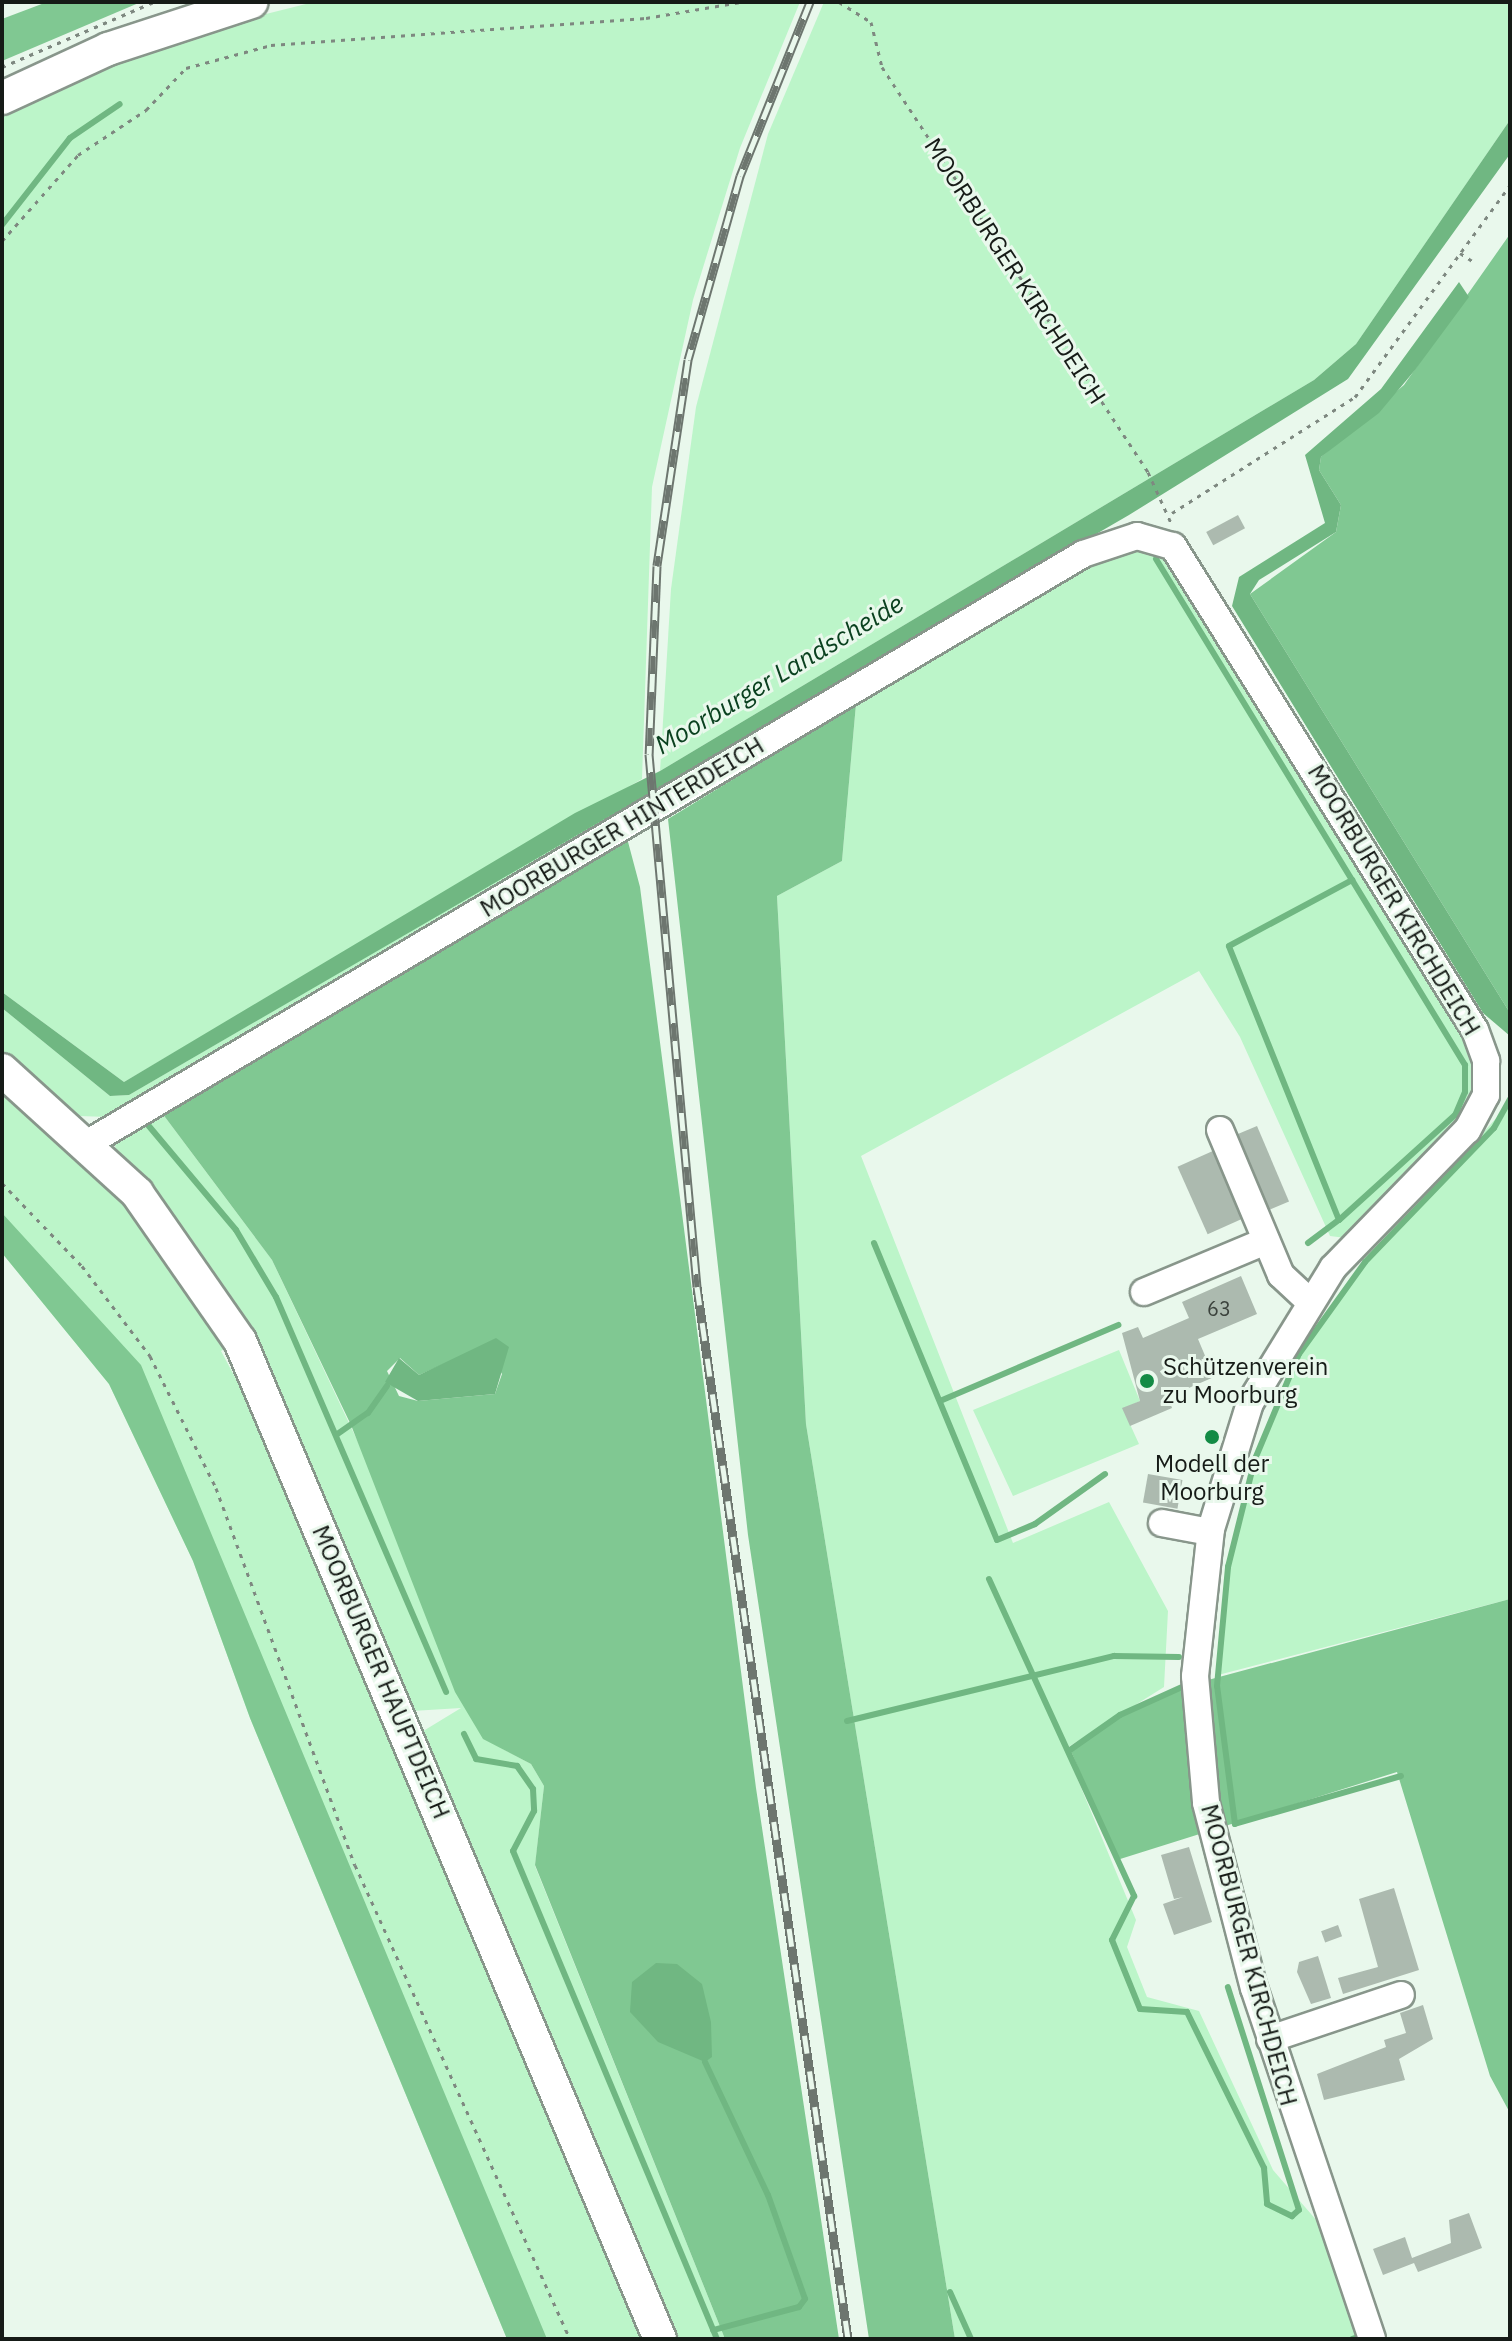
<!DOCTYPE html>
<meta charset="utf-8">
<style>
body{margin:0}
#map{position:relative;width:1512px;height:2341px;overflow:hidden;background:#e9f8ec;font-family:"IBM Plex Sans",sans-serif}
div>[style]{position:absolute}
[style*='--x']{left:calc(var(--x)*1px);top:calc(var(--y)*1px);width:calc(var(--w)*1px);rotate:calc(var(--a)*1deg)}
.green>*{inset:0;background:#bcf5c9}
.forest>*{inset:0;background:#80c892}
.water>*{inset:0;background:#70b782}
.stream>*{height:6px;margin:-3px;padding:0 3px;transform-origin:3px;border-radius:3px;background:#70b782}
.building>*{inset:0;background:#acbaaf;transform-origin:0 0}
.path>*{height:3px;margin-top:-1.5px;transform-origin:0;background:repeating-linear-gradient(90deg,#7e8880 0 4px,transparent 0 10px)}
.roads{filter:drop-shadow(2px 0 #88968b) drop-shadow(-2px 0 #88968b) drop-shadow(0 2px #88968b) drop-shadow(0 -2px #88968b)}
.minor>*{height:26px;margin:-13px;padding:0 13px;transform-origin:13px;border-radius:13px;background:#fff}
.major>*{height:32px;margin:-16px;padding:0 16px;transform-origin:16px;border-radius:16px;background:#fff}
.rail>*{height:9px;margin-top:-4.5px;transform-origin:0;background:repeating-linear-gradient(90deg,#e9f8ec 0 18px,#6d766f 0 36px);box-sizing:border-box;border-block:2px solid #6d766f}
.dots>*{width:22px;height:22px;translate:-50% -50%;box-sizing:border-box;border:4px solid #e9f8ec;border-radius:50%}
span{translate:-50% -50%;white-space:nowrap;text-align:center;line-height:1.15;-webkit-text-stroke:6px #e9f8ec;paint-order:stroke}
.number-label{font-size:20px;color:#3c433d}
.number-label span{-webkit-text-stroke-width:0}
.street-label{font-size:24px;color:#161b17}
.poi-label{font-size:24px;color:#161b17}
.left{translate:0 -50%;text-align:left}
.water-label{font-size:26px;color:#0a411f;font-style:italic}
.frame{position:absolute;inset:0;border:4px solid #161b17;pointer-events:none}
</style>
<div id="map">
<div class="green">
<i style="clip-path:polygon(314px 2px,800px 2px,740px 148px,693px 300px,652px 487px,642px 779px,124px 1082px,2px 992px,2px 111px,187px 34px)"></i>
<i style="clip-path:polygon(824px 2px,1510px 2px,1510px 120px,1356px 344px,1314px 380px,660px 771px,671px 589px,696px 407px,768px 134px)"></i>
<i style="clip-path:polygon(1127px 545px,1166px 557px,1465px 1031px,1479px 1072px,1471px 1108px,1346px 1238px,1330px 1236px,1240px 1037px,1199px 971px,861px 1156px,1013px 1543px,1109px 1502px,1168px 1611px,1164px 1687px,1065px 1749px,1136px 1920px,1127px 1947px,1147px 1997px,1199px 2011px,1273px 2170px,1324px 2229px,1366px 2339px,955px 2339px,806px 1424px,777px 896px,842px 861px,856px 704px,1079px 562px)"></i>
<i style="clip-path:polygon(644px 795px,645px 806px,108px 1117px,79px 1116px,2px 1055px,2px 1008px,110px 1096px,129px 1095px)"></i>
<i style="clip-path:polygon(2px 1080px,120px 1189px,230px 1345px,221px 1351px,259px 1422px,642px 2339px,507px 2339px,250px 1718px,193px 1561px,109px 1384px,2px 1253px)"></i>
<i style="clip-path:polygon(1510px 1103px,1510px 1599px,1218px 1675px,1228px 1567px,1255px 1459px,1299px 1354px,1365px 1262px)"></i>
<i style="clip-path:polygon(159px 1109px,272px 1260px,503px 1749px,531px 1764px,544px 1786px,535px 1866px,725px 2339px,672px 2339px,420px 1733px,461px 1708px,412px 1711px,223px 1289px,118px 1156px,114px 1142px)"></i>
<i style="clip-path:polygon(1119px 1350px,1140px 1401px,1123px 1409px,1139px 1444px,1013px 1496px,973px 1410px)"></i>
</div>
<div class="forest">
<i style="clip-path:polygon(47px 2px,141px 2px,2px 61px,2px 19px)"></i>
<i style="clip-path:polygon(1510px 234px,1510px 1013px,1250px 594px,1336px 532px,1341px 505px,1319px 470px,1321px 457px,1404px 385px)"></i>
<i style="clip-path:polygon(856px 704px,842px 861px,777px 896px,806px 1424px,955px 2339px,869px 2339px,748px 1535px,668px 819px)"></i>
<i style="clip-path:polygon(evenodd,627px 838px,640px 887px,756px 1788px,839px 2339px,725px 2339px,535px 1865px,544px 1786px,531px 1764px,483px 1739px,455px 1692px,351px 1425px,272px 1260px,159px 1109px,627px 838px,486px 1345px,502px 1374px,495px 1394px,418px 1401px,399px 1396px,387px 1371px,400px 1358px,419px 1375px,486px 1345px)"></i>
<i style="clip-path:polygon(2px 1213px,141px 1365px,547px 2339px,507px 2339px,250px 1718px,193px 1561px,109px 1384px,2px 1253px)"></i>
<i style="clip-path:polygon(1510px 1599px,1510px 2113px,1490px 2076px,1397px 1772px,1117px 1860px,1071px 1751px,1120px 1715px,1182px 1687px)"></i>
</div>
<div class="water">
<i style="clip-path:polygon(1510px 120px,1510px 154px,1348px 379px,1129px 515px,129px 1095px,110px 1096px,2px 1008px,2px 992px,124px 1082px,575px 813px,660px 771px,1314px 380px,1356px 344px)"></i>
<i style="clip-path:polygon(1459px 282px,1469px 297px,1415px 370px,1379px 413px,1321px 457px,1319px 470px,1341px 505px,1336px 532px,1259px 580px,1250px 594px,1510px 1013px,1510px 1036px,1483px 1013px,1232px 606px,1239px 577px,1325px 523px,1305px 455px,1381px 389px)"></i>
<i style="clip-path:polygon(496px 1338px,509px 1347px,495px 1394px,418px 1401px,385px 1382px,399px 1358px,419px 1375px)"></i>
<i style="clip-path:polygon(656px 1963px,677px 1964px,702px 1984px,711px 2022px,712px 2057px,705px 2062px,658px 2042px,630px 2012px,632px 1982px)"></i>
</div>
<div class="stream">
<i style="--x:2;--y:225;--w:110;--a:-52"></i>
<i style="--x:70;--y:138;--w:60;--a:-34.2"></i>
<i style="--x:1156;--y:559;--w:593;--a:58.59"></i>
<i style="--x:1465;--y:1065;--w:27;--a:90"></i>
<i style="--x:1465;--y:1092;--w:25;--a:113"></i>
<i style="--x:1455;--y:1115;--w:156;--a:137.8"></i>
<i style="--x:1339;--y:1220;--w:295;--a:-111.9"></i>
<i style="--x:1229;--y:946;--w:140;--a:-28.2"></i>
<i style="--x:148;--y:1125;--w:137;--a:50"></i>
<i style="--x:236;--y:1230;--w:78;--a:59.2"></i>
<i style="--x:276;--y:1297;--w:430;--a:66.7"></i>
<i style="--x:874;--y:1243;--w:321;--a:67.5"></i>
<i style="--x:997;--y:1540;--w:41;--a:-22.8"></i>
<i style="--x:1035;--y:1524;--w:86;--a:-35.5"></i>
<i style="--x:1308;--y:1243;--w:39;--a:-37"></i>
<i style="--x:940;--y:1401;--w:194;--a:-23.1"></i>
<i style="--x:336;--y:1435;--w:39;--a:-35"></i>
<i style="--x:368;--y:1413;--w:33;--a:-55"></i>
<i style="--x:989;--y:1579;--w:349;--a:65.4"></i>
<i style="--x:1134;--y:1896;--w:49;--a:116.6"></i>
<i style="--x:1112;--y:1940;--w:74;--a:67.9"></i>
<i style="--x:1140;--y:2009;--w:47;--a:3.7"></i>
<i style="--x:1187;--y:2012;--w:174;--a:63.7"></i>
<i style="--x:1264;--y:2168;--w:36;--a:85"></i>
<i style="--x:1267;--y:2204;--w:28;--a:26"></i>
<i style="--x:1292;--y:2216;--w:9;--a:-41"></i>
<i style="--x:1299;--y:2210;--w:234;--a:-107.7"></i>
<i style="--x:847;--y:1721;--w:275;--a:-13.7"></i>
<i style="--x:1114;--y:1656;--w:65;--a:0.9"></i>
<i style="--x:464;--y:1734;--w:28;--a:64"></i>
<i style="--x:476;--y:1759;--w:42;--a:9.7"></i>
<i style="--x:517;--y:1766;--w:28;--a:55"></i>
<i style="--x:533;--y:1789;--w:22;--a:87"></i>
<i style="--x:534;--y:1811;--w:45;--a:117.7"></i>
<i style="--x:513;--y:1851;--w:529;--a:67.31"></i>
<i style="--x:1070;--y:1750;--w:61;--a:-35"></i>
<i style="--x:1120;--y:1715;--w:68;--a:-24.3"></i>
<i style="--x:1401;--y:1776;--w:173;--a:163.9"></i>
<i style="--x:1235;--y:1824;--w:139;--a:-97.4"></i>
<i style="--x:1217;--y:1686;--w:120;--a:-84.7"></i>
<i style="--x:1228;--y:1567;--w:111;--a:-76"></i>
<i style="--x:1255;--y:1459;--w:114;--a:-67.3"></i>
<i style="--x:1299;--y:1354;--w:113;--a:-54.3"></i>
<i style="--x:1365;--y:1262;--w:186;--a:-46.1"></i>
<i style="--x:1494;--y:1128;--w:33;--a:-61"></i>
<i style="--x:705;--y:2062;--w:147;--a:64.7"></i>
<i style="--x:768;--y:2195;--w:110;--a:70.4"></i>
<i style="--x:805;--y:2299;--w:10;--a:127"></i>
<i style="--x:799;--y:2307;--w:89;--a:165"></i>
<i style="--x:950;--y:2292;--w:51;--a:65.9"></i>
<i style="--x:1352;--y:2339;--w:3;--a:-18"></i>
</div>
<div class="building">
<i style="left:1238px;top:515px;width:15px;height:36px;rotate:62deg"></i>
<i style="left:1257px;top:1126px;width:82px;height:22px;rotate:67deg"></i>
<i style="left:1215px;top:1150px;width:74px;height:41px;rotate:66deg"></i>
<i style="clip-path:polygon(1241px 1276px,1257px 1314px,1198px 1339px,1214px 1377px,1168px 1397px,1172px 1408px,1130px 1426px,1122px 1408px,1140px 1401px,1122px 1333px,1138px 1327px,1143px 1338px,1189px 1318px,1182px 1302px)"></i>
<i style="left:1148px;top:1474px;width:35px;height:29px;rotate:10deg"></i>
<i style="clip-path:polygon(1189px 1847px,1212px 1922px,1174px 1935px,1163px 1904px,1183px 1897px,1174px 1899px,1161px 1855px)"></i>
<i style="clip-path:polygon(1394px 1888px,1419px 1970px,1343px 1994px,1338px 1978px,1378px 1967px,1359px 1899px)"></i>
<i style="left:1338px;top:1925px;width:12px;height:18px;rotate:70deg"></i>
<i style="clip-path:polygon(1318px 1956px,1331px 1998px,1311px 2004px,1297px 1972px,1299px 1962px)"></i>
<i style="clip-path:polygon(1423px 2005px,1433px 2039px,1399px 2059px,1405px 2080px,1324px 2100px,1317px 2074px,1386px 2047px,1384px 2040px,1406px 2033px,1400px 2013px)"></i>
<i style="clip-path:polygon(1469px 2213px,1482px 2248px,1418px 2272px,1414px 2263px,1383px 2275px,1373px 2249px,1405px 2237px,1412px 2258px,1451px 2243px,1449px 2220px)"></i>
</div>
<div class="path">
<i style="--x:839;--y:2;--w:38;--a:32"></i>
<i style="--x:871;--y:22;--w:46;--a:76.3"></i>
<i style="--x:882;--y:67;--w:485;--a:56.7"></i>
<i style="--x:1148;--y:472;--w:58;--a:65.6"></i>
<i style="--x:2;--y:67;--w:165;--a:-23.2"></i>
<i style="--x:2;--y:241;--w:115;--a:-48.5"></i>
<i style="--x:78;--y:155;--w:82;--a:-33.5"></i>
<i style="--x:146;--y:110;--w:58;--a:-46.4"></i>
<i style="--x:186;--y:68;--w:88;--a:-15.1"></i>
<i style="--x:271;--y:45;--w:376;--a:-4.1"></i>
<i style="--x:646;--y:18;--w:96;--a:-9.6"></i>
<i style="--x:1460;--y:253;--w:17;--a:33"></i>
<i style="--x:1172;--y:513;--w:217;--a:-32.4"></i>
<i style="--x:1355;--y:397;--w:263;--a:-53.8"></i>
<i style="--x:2;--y:1183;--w:115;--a:46.1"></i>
<i style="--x:82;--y:1266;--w:113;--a:52.9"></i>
<i style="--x:150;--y:1356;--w:148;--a:63.4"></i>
<i style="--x:216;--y:1488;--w:402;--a:69.8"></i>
<i style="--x:355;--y:1865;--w:520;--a:65.6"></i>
</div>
<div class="roads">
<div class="minor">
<i style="--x:1220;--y:1130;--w:157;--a:67.2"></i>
<i style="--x:1281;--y:1275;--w:40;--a:43"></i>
<i style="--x:88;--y:1143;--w:1156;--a:-30.62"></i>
<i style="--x:1083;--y:554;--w:57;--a:-18.4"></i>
<i style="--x:1137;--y:536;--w:37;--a:16"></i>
<i style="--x:1173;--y:546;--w:570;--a:58.04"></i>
<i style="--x:1475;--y:1030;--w:33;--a:70"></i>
<i style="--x:1486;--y:1061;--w:34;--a:90"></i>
<i style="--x:1486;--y:1095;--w:40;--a:118"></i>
<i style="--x:1467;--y:1130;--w:192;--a:134.2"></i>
<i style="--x:1333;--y:1268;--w:158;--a:121.6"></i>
<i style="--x:1250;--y:1403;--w:132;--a:107.2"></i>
<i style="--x:1211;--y:1529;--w:148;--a:96.2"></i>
<i style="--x:1195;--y:1676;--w:127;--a:85"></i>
<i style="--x:1206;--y:1803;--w:191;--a:75.5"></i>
<i style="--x:1254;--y:1988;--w:370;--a:71.4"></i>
<i style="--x:1144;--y:1292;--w:132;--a:-22.7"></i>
<i style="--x:1162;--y:1523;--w:49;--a:10.6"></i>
<i style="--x:1270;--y:2039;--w:138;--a:-18.6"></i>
</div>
<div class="major">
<i style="--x:2;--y:98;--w:117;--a:-24.8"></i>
<i style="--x:108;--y:49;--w:151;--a:-18.1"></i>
<i style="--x:2;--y:1070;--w:183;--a:42.3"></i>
<i style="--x:137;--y:1193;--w:180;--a:55.2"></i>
<i style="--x:240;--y:1341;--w:1083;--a:67.18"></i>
</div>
</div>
<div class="rail">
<i style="--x:810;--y:2;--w:188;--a:111.9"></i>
<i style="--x:740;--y:176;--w:191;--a:105.8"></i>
<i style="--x:688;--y:360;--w:208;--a:98.6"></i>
<i style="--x:657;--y:566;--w:188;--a:92.4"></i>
<i style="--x:649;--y:754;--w:535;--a:84.85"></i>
<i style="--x:697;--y:1287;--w:1063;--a:81.83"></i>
</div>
<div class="dots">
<i style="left:1147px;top:1381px;background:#138b45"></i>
<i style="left:1212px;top:1437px;background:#138b45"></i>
</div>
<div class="number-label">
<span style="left:1219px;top:1308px">63</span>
</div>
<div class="street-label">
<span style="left:1015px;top:271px;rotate:57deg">MOORBURGER KIRCHDEICH</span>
<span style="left:622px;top:827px;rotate:-31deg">MOORBURGER HINTERDEICH</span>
<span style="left:1394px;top:900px;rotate:59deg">MOORBURGER KIRCHDEICH</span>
<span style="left:381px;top:1672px;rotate:67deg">MOORBURGER HAUPTDEICH</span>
<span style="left:1249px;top:1955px;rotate:75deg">MOORBURGER KIRCHDEICH</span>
</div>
<div class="poi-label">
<span class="left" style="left:1163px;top:1381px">Schützenverein<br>zu Moorburg</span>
<span style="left:1212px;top:1478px">Modell der<br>Moorburg</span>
</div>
<div class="water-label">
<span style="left:779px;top:674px;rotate:-31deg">Moorburger Landscheide</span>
</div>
<div class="frame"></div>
</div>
